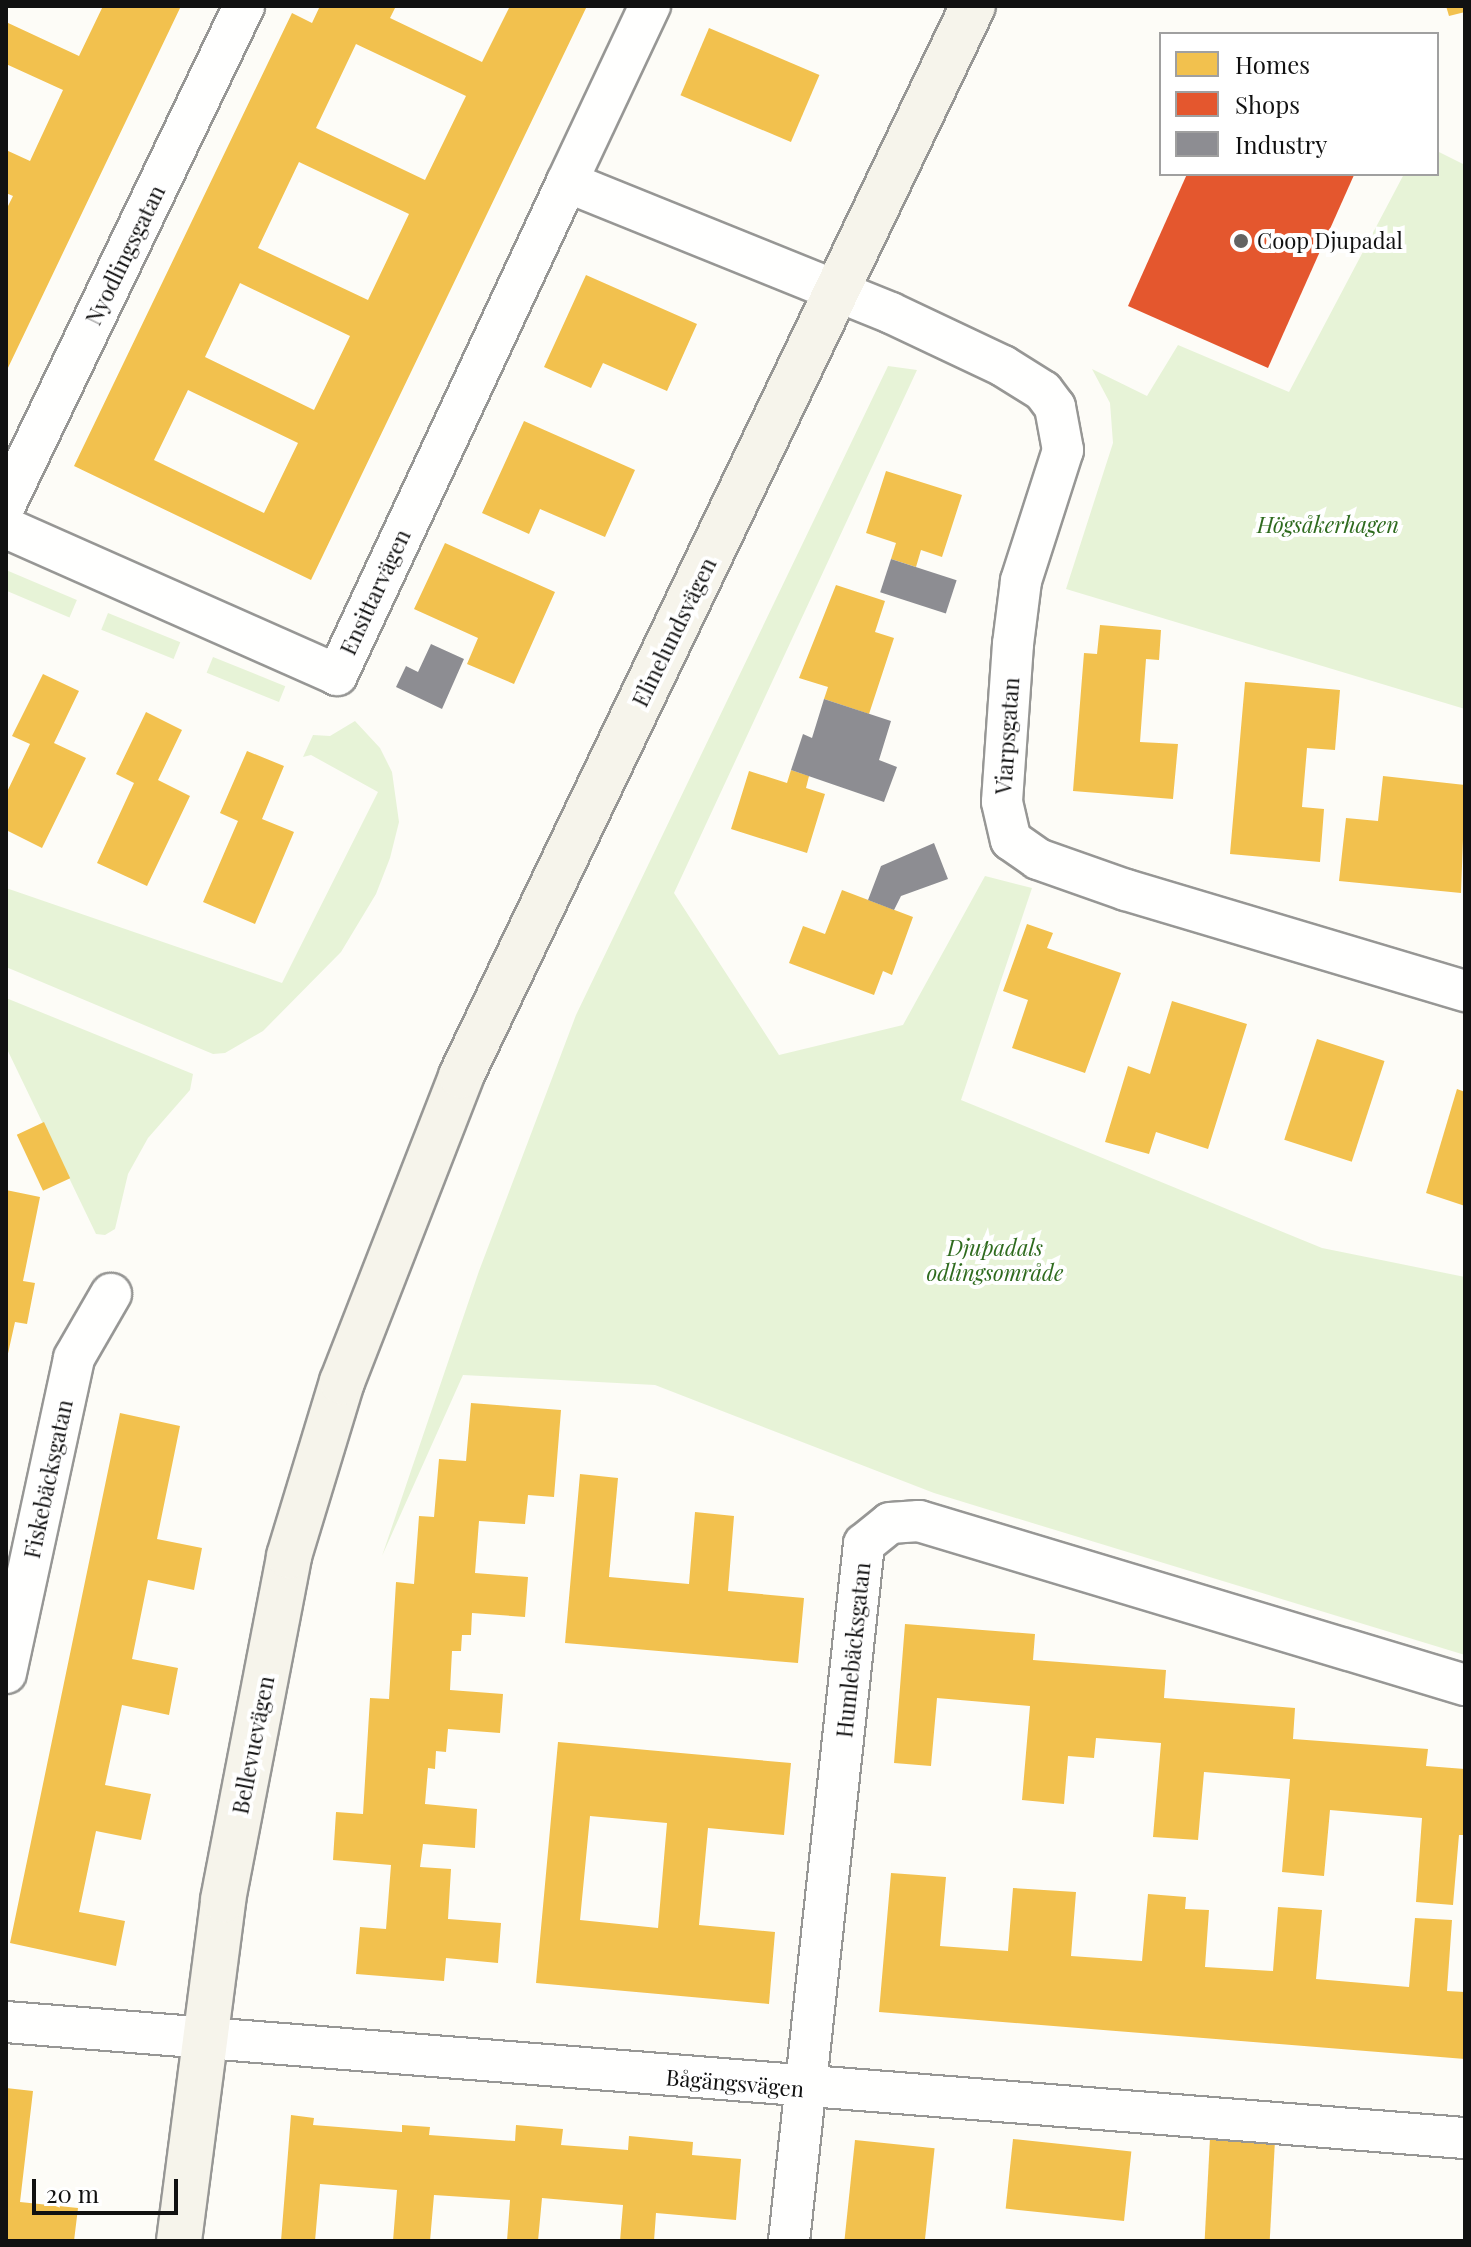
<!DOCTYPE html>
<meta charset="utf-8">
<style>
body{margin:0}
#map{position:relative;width:1471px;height:2247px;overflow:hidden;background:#fdfcf7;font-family:"Playfair Display",serif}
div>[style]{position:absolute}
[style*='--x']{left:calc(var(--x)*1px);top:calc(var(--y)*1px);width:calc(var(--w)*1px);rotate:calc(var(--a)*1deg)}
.green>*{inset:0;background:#e7f3d7;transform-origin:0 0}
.homes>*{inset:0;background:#f2c14e;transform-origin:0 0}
.shops>*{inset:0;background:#e4572e}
.industry>*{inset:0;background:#8d8d92;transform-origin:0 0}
.roads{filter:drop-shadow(2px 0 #979795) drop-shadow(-2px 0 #979795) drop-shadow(0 2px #979795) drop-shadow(0 -2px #979795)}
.street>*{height:40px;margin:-20px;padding:0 20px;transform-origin:20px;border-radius:20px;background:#fffffe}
.secondary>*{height:44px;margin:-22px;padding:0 22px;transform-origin:22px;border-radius:22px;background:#f6f4eb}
.dots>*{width:22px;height:22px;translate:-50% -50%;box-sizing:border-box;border:4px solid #fff;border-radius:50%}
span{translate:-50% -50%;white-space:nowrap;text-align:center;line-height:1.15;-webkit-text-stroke:8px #fff;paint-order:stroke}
.poi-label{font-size:22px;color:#111}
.left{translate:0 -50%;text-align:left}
.street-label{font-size:22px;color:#111}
.park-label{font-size:22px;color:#2f6b1f;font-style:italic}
.frame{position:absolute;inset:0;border:8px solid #111;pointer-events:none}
.legend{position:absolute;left:1159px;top:32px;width:280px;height:144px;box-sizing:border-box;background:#fff;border:2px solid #a0a0a0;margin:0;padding:10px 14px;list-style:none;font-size:24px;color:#111}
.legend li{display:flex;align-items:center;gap:16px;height:40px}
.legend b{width:40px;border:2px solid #a0a0a0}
.scale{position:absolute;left:32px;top:2179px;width:146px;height:36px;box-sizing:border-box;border:4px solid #111;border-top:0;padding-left:10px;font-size:24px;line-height:28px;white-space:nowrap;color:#111;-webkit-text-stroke:6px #fff;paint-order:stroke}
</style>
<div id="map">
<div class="green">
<i style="clip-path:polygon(1437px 151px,1465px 165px,1465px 709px,1066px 589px,1113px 443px,1110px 403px,1092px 369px,1147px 396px,1178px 345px,1289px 392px,1404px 174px,1437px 174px)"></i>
<i style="clip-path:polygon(888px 366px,917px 370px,674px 893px,779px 1055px,903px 1025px,985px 876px,1032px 888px,961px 1100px,1322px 1248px,1465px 1277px,1465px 1655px,934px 1493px,655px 1385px,463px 1375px,382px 1556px,479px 1271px,576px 1015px)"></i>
<i style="left:6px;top:570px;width:77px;height:19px;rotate:23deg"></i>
<i style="left:108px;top:613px;width:78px;height:18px;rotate:22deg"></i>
<i style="left:213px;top:657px;width:78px;height:17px;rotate:22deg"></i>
<i style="clip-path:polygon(355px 721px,380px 748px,392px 772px,399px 822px,390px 858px,376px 894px,341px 952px,263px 1031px,225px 1053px,213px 1054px,6px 967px,6px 888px,282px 983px,378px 792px,311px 755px,303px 757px,313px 735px,330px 736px)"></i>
<i style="clip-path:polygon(6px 998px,193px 1074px,190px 1090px,148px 1138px,128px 1174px,115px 1229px,105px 1235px,96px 1234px,6px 1047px)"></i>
</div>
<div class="homes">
<i style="clip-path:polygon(103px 6px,181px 6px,6px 372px,6px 210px,13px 196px,6px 193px,6px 150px,30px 161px,63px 90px,6px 64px,6px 22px,79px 56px)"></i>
<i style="clip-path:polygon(evenodd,320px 6px,396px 6px,390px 18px,482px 62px,510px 6px,587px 6px,311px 580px,74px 466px,292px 13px,312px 23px,320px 6px,356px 44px,466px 96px,425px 180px,316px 128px,356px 44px,320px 6px,299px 162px,409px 214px,368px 300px,258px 248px,299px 162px,320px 6px,240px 283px,350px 336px,314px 410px,205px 357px,240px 283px,320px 6px,188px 390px,298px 443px,264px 513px,154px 460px,188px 390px)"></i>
<i style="clip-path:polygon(1446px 6px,1465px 6px,1465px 12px,1449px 16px)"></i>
<i style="left:709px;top:28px;width:120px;height:73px;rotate:23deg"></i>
<i style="clip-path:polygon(586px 275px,697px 324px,667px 391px,603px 363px,591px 388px,544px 367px)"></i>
<i style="clip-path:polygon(524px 421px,635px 470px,605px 537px,540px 509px,529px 534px,482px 513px)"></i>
<i style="clip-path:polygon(886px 471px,962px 495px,942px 557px,921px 550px,916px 567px,891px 559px,896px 543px,866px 533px)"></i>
<i style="clip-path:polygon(445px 543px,555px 592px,514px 684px,467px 664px,478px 638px,414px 609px)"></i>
<i style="clip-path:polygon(836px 585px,885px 601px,875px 632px,894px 638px,869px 714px,824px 699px,828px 687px,799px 678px)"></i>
<i style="clip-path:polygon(1100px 625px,1161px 630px,1159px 660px,1146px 659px,1140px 742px,1178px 744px,1173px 799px,1073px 791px,1084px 653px,1097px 654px)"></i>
<i style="clip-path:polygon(43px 674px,79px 691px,54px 743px,86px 758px,42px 848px,6px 830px,6px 794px,30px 744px,12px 736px)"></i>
<i style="clip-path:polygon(1245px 682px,1340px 690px,1335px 750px,1307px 748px,1302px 807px,1324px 809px,1320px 862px,1230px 854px)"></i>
<i style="clip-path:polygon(146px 712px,182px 730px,158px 780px,190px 796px,147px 886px,97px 863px,134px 783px,116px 774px)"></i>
<i style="clip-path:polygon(247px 751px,284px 766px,262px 819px,294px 832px,255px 924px,203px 902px,238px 821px,220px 813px)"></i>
<i style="clip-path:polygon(791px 770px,809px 776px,806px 788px,825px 794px,807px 853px,731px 829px,749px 771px,787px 783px)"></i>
<i style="clip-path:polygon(1383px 776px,1465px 785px,1461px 893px,1339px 881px,1346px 818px,1378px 821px)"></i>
<i style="clip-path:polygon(842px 890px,913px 917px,892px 975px,883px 971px,874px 995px,789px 963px,803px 926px,825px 934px)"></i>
<i style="clip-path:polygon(1027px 924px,1053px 933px,1047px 948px,1121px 973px,1085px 1073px,1012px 1048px,1028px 1000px,1003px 991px)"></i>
<i style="clip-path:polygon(1172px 1001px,1247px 1024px,1208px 1149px,1156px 1132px,1149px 1154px,1105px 1142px,1128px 1066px,1150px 1074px)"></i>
<i style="left:1317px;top:1039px;width:71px;height:106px;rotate:18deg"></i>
<i style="clip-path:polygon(1457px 1089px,1465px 1092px,1465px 1206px,1426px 1193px)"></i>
<i style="left:44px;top:1122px;width:62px;height:30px;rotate:65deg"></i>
<i style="clip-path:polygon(6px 1190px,40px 1197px,23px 1281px,35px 1283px,27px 1324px,15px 1322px,7px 1358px)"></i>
<i style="clip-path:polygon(471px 1403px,561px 1410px,554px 1497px,528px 1495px,525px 1524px,479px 1521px,475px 1573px,528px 1577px,525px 1617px,472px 1613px,471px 1635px,462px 1635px,461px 1651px,452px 1651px,450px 1690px,503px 1694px,500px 1733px,448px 1729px,446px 1752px,436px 1751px,435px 1769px,428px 1768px,425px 1804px,477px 1809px,475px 1848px,423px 1844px,420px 1867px,451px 1869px,448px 1919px,501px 1923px,498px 1963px,446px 1958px,444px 1981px,356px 1974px,360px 1927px,386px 1929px,391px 1865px,333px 1860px,336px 1812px,363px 1814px,370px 1698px,389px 1699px,396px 1582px,414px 1584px,419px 1516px,434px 1517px,439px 1459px,466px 1461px)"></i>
<i style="clip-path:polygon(120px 1413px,180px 1426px,157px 1539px,202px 1548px,194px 1590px,148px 1580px,132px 1659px,178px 1668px,169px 1715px,122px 1705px,105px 1785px,151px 1794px,141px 1840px,96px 1831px,79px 1912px,125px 1921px,116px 1966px,10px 1943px)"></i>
<i style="clip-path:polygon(580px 1474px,618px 1478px,609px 1577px,689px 1584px,695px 1512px,734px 1516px,728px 1591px,804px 1598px,798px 1663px,565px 1643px)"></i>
<i style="clip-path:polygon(905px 1624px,1035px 1634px,1033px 1660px,1166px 1670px,1164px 1698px,1295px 1708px,1293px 1739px,1428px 1749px,1426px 1766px,1465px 1769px,1465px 1835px,1459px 1835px,1453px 1905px,1416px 1902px,1422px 1818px,1330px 1810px,1324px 1876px,1282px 1872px,1290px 1779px,1204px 1772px,1198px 1840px,1153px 1837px,1161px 1743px,1096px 1738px,1094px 1758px,1068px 1756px,1064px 1804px,1022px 1800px,1030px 1706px,937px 1698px,931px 1766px,894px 1763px)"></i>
<i style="clip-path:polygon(evenodd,558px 1742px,791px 1763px,784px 1835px,708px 1828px,699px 1925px,775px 1932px,769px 2004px,536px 1983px,558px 1742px,590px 1816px,667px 1823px,658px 1928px,580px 1920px,590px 1816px)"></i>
<i style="clip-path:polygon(891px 1873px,946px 1877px,940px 1946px,1008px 1951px,1013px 1888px,1076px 1892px,1071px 1956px,1142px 1961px,1148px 1894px,1186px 1897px,1185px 1909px,1209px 1910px,1205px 1967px,1273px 1971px,1278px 1907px,1322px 1910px,1316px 1979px,1409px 1987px,1415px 1918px,1452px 1920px,1447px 1991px,1465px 1992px,1465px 2059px,879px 2012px)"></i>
<i style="clip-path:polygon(6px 2088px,33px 2091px,20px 2202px,78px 2208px,74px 2241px,6px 2241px)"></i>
<i style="clip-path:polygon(291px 2115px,314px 2118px,313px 2125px,402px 2132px,402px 2125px,430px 2127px,429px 2135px,515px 2141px,516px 2125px,563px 2129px,561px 2145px,628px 2150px,629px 2136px,693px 2142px,692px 2155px,741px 2159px,736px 2220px,656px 2213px,654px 2241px,620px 2241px,623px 2205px,542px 2198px,538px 2241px,507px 2241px,510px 2200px,434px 2195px,430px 2241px,393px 2241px,397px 2190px,320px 2184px,315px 2241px,281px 2241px)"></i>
<i style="left:1210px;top:2138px;width:65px;height:103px;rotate:3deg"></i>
<i style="left:1013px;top:2139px;width:119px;height:70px;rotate:6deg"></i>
<i style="left:855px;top:2140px;width:80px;height:102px;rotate:6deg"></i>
</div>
<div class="shops">
<i style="clip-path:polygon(1187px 174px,1354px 175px,1268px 368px,1128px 306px)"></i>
</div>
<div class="industry">
<i style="left:891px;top:559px;width:69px;height:35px;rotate:18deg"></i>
<i style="clip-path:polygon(431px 644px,464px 659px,442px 709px,396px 687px,406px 666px,418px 672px)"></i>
<i style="clip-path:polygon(824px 699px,891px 721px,879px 760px,897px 767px,884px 802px,791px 770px,803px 734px,812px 738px)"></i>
<i style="clip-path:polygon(934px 843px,948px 879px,901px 896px,894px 910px,868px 900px,881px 866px)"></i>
</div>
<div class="roads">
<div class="street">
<i style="--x:567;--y:182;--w:195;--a:-64.8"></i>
<i style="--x:6;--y:503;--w:551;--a:-64.41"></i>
<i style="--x:6;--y:528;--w:362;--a:23.9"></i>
<i style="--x:337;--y:675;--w:544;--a:-64.99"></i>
<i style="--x:567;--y:182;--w:349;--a:22"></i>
<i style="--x:891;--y:313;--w:124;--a:25.3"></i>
<i style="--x:1003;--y:366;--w:47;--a:32"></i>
<i style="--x:1043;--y:391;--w:20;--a:53"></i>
<i style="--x:1055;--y:407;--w:44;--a:79.5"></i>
<i style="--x:1063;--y:450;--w:138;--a:107.8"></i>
<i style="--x:1021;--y:581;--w:64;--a:97.2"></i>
<i style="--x:1013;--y:644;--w:158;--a:94"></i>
<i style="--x:1002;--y:802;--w:39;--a:77"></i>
<i style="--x:1011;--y:840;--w:33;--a:35"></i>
<i style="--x:1038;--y:859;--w:93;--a:19.4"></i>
<i style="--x:1126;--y:890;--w:354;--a:16.6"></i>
<i style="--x:6;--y:1673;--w:322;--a:-77.8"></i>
<i style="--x:74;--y:1358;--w:74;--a:-60"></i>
<i style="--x:6;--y:2022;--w:1464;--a:4.55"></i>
<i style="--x:789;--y:2241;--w:701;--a:-83.86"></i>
<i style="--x:864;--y:1544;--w:33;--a:-39"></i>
<i style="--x:890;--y:1523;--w:29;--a:-4"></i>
<i style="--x:919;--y:1521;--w:570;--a:16.72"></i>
</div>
<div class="secondary">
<i style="--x:179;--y:2241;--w:344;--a:-82.6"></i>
<i style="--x:223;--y:1900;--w:350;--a:-79.1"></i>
<i style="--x:289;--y:1556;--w:182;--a:-73.1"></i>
<i style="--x:342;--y:1382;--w:328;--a:-68.7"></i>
<i style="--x:461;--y:1076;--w:1186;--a:-64.43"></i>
</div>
</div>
<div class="dots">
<i style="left:1241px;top:241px;background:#646362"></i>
</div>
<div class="poi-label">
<span class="left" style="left:1257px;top:241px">Coop Djupadal</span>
</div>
<div class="street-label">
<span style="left:125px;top:255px;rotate:-64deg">Nyodlingsgatan</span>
<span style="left:375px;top:592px;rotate:-65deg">Ensittarvägen</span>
<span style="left:674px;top:632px;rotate:-64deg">Elinelundsvägen</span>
<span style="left:1007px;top:736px;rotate:-86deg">Viarpsgatan</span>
<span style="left:48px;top:1479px;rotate:-78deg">Fiskebäcksgatan</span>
<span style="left:853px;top:1650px;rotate:-84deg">Humlebäcksgatan</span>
<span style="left:253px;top:1745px;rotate:-79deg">Bellevuevägen</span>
<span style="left:735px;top:2083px;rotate:5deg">Bågängsvägen</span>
</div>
<div class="park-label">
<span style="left:1328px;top:525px">Högsåkerhagen</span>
<span style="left:995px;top:1260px">Djupadals<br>odlingsområde</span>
</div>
<div class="frame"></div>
<ul class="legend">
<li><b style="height:22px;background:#f2c14e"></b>Homes</li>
<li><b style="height:22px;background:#e4572e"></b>Shops</li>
<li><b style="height:22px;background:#8d8d92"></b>Industry</li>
</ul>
<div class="scale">20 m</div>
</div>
